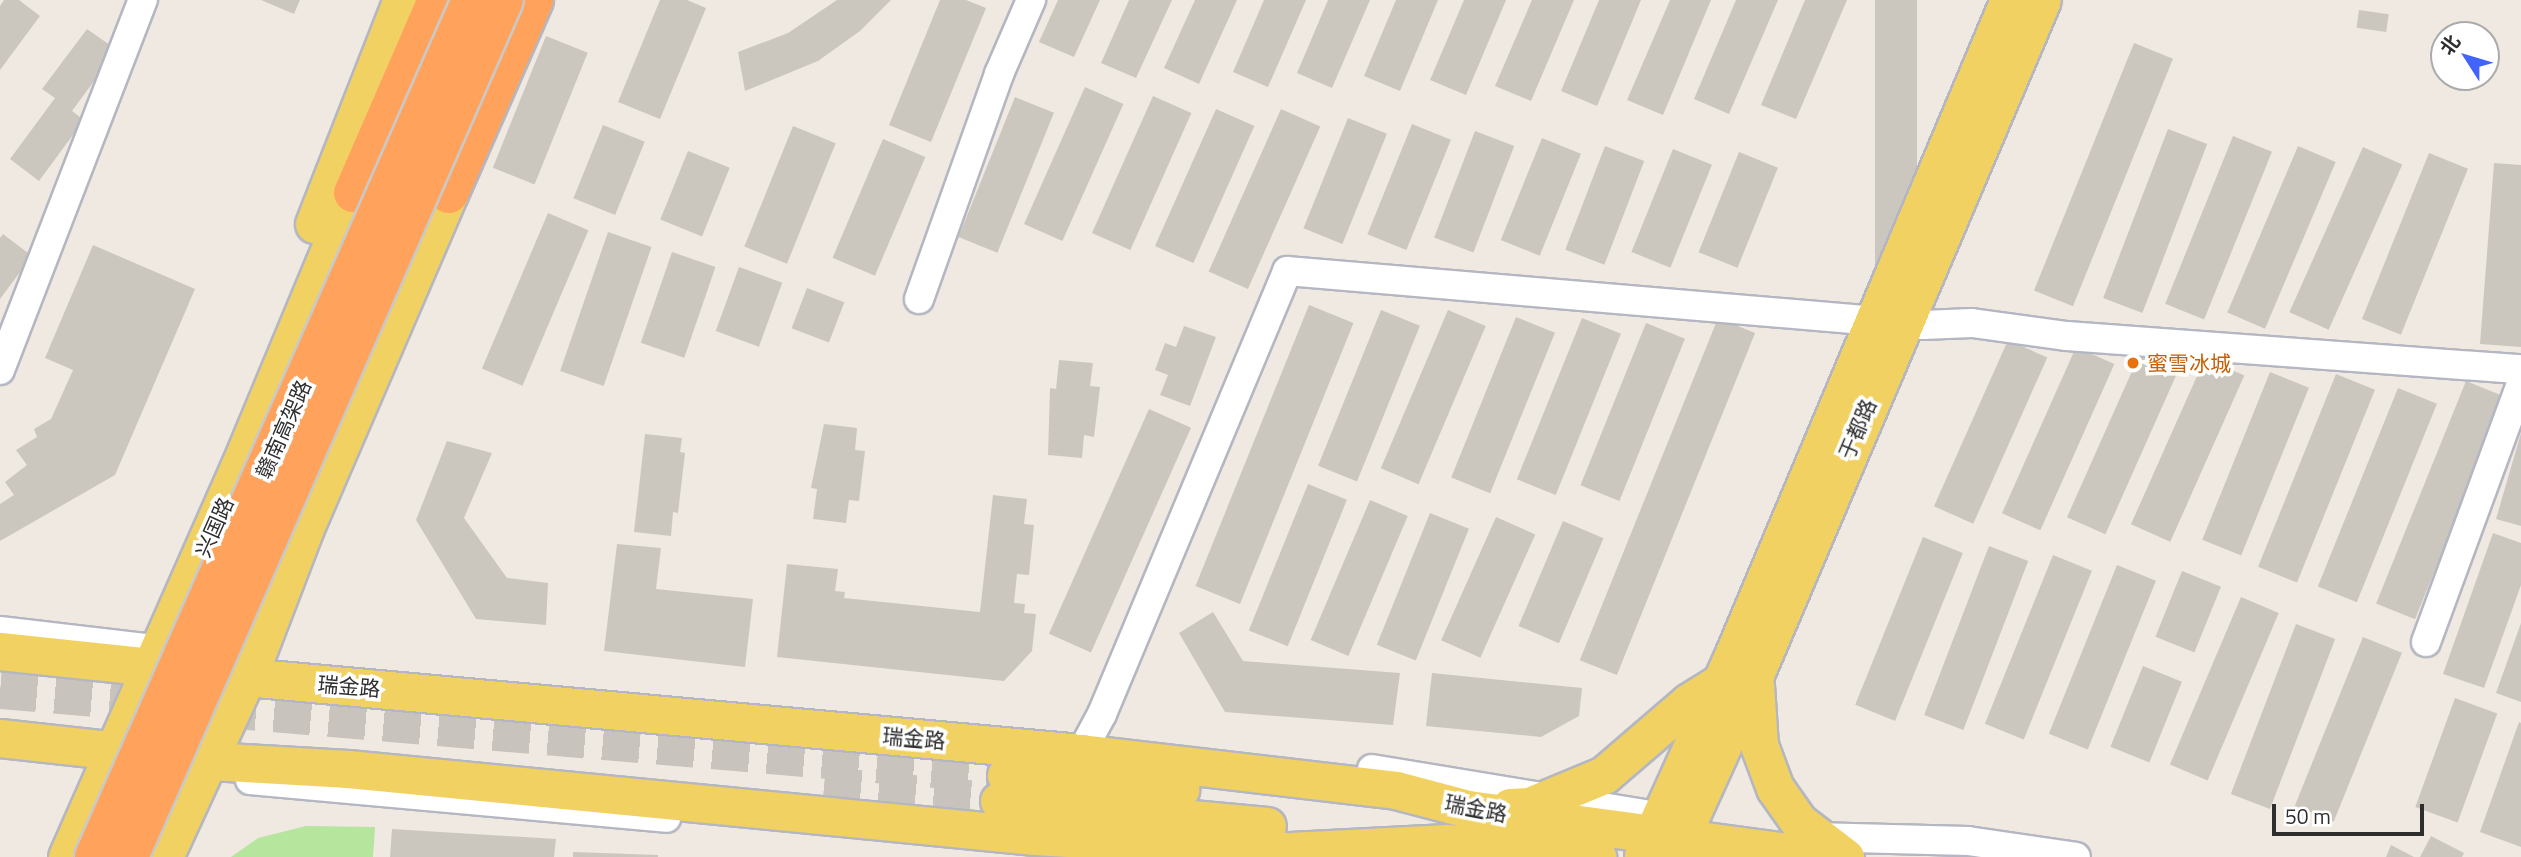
<!DOCTYPE html>
<meta charset="utf-8">
<style>
body{margin:0}
#map{position:relative;width:2521px;height:857px;overflow:hidden;background:#efe9e1;font-family:"Titillium Web","Noto Sans SC",sans-serif}
div>[style]{position:absolute}
[style*='--x']{left:calc(var(--x)*1px);top:calc(var(--y)*1px);width:calc(var(--w)*1px);rotate:calc(var(--a)*1deg)}
.green>*{inset:0;background:#b6e59e}
.building>*{inset:0;background:#cbc7bf;transform-origin:0 0}
.major-tunnel>*{height:37px;margin-top:-18.5px;transform-origin:0;background:repeating-linear-gradient(90deg,#c8c4bd 0 37px,transparent 0 55px)}
.roads{filter:drop-shadow(2px 0 #b4b7c1) drop-shadow(-2px 0 #b4b7c1) drop-shadow(0 2px #b4b7c1) drop-shadow(0 -2px #b4b7c1)}
.minor>*{height:28px;margin:-14px;padding:0 14px;transform-origin:14px;border-radius:14px;background:#fff}
.major>*{height:37px;margin:-18.5px;padding:0 18.5px;transform-origin:18.5px;border-radius:18.5px;background:#f2d163}
.highway>*{height:38px;margin:-19px;padding:0 19px;transform-origin:19px;border-radius:19px;background:#ffa35c}
.bridges{filter:drop-shadow(2px 0 #c9c9c9) drop-shadow(-2px 0 #c9c9c9) drop-shadow(0 2px #c9c9c9) drop-shadow(0 -2px #c9c9c9)}
.highway-bridge>*{height:38px;margin:-19px;padding:0 19px;transform-origin:19px;border-radius:19px;background:#ffa35c}
.dots>*{width:19px;height:19px;translate:-50% -50%;box-sizing:border-box;border:4px solid #fff;border-radius:50%}
span{translate:-50% -50%;white-space:nowrap;text-align:center;line-height:1.15;-webkit-text-stroke:7px #fff;paint-order:stroke}
.food-label{font-size:21px;color:#c56008}
.left{translate:0 -50%;text-align:left}
.street-label{font-size:21px;color:#2e2e2e}
.north{position:absolute;left:2430px;top:21px;width:70px;height:70px;box-sizing:border-box;background:#fff;border:2px solid #ababab;border-radius:50%;rotate:307deg;font-size:19px;font-weight:700;line-height:28px;text-align:center;color:#2e2e2e}
.north::after{content:'';display:block;margin:auto;width:24px;height:32px;background:#4264fb;clip-path:polygon(50% 0,100% 100%,50% 72%,0 100%)}
.scale{position:absolute;left:2272px;top:804px;width:152px;height:32px;box-sizing:border-box;border:4px solid #2e2e2e;border-top:0;padding-left:9px;font-size:21px;line-height:24px;white-space:nowrap;color:#2e2e2e;-webkit-text-stroke:5px #fff;paint-order:stroke}
</style>
<div id="map">
<div class="green">
<i style="clip-path:polygon(306px 826px,375px 827px,373px 857px,231px 857px,258px 838px)"></i>
</div>
<div class="building">
<i style="clip-path:polygon(4px 0,19px 0,40px 16px,0 70px,0 6px)"></i>
<i style="clip-path:polygon(261px 0,300px 0,294px 14px)"></i>
<i style="clip-path:polygon(660px 0,687px 0,706px 8px,660px 119px,618px 102px)"></i>
<i style="clip-path:polygon(837px 0,891px 0,860px 31px,818px 61px,745px 91px,738px 52px,788px 33px)"></i>
<i style="clip-path:polygon(940px 0,966px 0,986px 8px,931px 142px,889px 125px)"></i>
<i style="clip-path:polygon(1058px 0,1100px 0,1074px 57px,1039px 42px)"></i>
<i style="clip-path:polygon(1129px 0,1172px 0,1136px 78px,1101px 63px)"></i>
<i style="clip-path:polygon(1195px 0,1237px 0,1199px 84px,1164px 68px)"></i>
<i style="clip-path:polygon(1264px 0,1306px 0,1268px 87px,1233px 72px)"></i>
<i style="clip-path:polygon(1328px 0,1370px 0,1332px 88px,1297px 73px)"></i>
<i style="clip-path:polygon(1396px 0,1438px 0,1400px 91px,1364px 76px)"></i>
<i style="clip-path:polygon(1464px 0,1506px 0,1466px 95px,1430px 80px)"></i>
<i style="clip-path:polygon(1532px 0,1574px 0,1531px 101px,1495px 86px)"></i>
<i style="clip-path:polygon(1599px 0,1641px 0,1597px 106px,1561px 91px)"></i>
<i style="clip-path:polygon(1670px 0,1711px 0,1663px 115px,1627px 100px)"></i>
<i style="clip-path:polygon(1736px 0,1778px 0,1729px 114px,1694px 99px)"></i>
<i style="clip-path:polygon(1805px 0,1847px 0,1796px 119px,1761px 105px)"></i>
<i style="left:1875px;top:0;width:42px;height:271px"></i>
<i style="left:2359px;top:10px;width:30px;height:18px;rotate:8deg"></i>
<i style="clip-path:polygon(87px 29px,117px 50px,72px 111px,84px 120px,39px 181px,10px 159px,55px 98px,42px 89px)"></i>
<i style="left:546px;top:36px;width:45px;height:142px;rotate:22deg"></i>
<i style="left:2134px;top:43px;width:42px;height:267px;rotate:22deg"></i>
<i style="left:1085px;top:87px;width:42px;height:150px;rotate:24deg"></i>
<i style="left:1153px;top:96px;width:42px;height:150px;rotate:24deg"></i>
<i style="left:1015px;top:97px;width:42px;height:151px;rotate:22deg"></i>
<i style="left:1216px;top:109px;width:42px;height:150px;rotate:24deg"></i>
<i style="left:1281px;top:109px;width:43px;height:178px;rotate:24deg"></i>
<i style="left:1348px;top:118px;width:42px;height:119px;rotate:22deg"></i>
<i style="left:1412px;top:124px;width:42px;height:119px;rotate:22deg"></i>
<i style="left:603px;top:125px;width:45px;height:79px;rotate:22deg"></i>
<i style="left:793px;top:126px;width:46px;height:130px;rotate:22deg"></i>
<i style="left:2168px;top:129px;width:42px;height:181px;rotate:21deg"></i>
<i style="left:1475px;top:131px;width:42px;height:114px;rotate:21deg"></i>
<i style="left:2233px;top:136px;width:42px;height:181px;rotate:22deg"></i>
<i style="left:1542px;top:138px;width:42px;height:110px;rotate:22deg"></i>
<i style="left:883px;top:139px;width:46px;height:129px;rotate:23deg"></i>
<i style="left:1605px;top:146px;width:42px;height:111px;rotate:21deg"></i>
<i style="left:2298px;top:146px;width:41px;height:181px;rotate:23deg"></i>
<i style="left:2363px;top:147px;width:43px;height:181px;rotate:24deg"></i>
<i style="left:1673px;top:149px;width:42px;height:111px;rotate:22deg"></i>
<i style="left:688px;top:151px;width:45px;height:74px;rotate:22deg"></i>
<i style="left:1739px;top:152px;width:42px;height:108px;rotate:22deg"></i>
<i style="left:2429px;top:153px;width:42px;height:179px;rotate:22deg"></i>
<i style="clip-path:polygon(2494px 163px,2521px 165px,2521px 347px,2480px 344px)"></i>
<i style="left:548px;top:213px;width:44px;height:169px;rotate:23deg"></i>
<i style="left:608px;top:232px;width:46px;height:147px;rotate:19deg"></i>
<i style="clip-path:polygon(3px 234px,32px 256px,0 299px,0 238px)"></i>
<i style="clip-path:polygon(93px 245px,195px 289px,115px 475px,0 541px,0 504px,14px 495px,5px 482px,27px 465px,16px 450px,37px 437px,34px 429px,51px 419px,73px 370px,45px 358px)"></i>
<i style="left:672px;top:252px;width:46px;height:96px;rotate:19deg"></i>
<i style="left:739px;top:267px;width:46px;height:68px;rotate:20deg"></i>
<i style="left:807px;top:288px;width:40px;height:43px;rotate:21deg"></i>
<i style="left:1309px;top:305px;width:48px;height:303px;rotate:22deg"></i>
<i style="left:1381px;top:310px;width:42px;height:168px;rotate:22deg"></i>
<i style="left:1448px;top:310px;width:41px;height:172px;rotate:23deg"></i>
<i style="left:1516px;top:317px;width:42px;height:173px;rotate:22deg"></i>
<i style="left:1582px;top:318px;width:42px;height:174px;rotate:22deg"></i>
<i style="left:1718px;top:318px;width:40px;height:369px;rotate:22deg"></i>
<i style="left:1646px;top:323px;width:42px;height:175px;rotate:22deg"></i>
<i style="clip-path:polygon(1184px 326px,1216px 337px,1190px 406px,1160px 395px,1168px 375px,1155px 370px,1165px 343px,1176px 347px)"></i>
<i style="left:2008px;top:340px;width:43px;height:182px;rotate:24deg"></i>
<i style="left:2076px;top:347px;width:42px;height:182px;rotate:24deg"></i>
<i style="left:2141px;top:351px;width:42px;height:182px;rotate:24deg"></i>
<i style="left:2205px;top:358px;width:43px;height:182px;rotate:24deg"></i>
<i style="clip-path:polygon(1059px 360px,1093px 363px,1090px 386px,1100px 387px,1094px 437px,1084px 435px,1082px 458px,1048px 455px,1050px 388px,1056px 389px)"></i>
<i style="left:2270px;top:372px;width:42px;height:181px;rotate:22deg"></i>
<i style="left:2336px;top:374px;width:42px;height:208px;rotate:22deg"></i>
<i style="left:2466px;top:381px;width:42px;height:240px;rotate:22deg"></i>
<i style="left:2398px;top:388px;width:42px;height:214px;rotate:22deg"></i>
<i style="left:1149px;top:409px;width:46px;height:246px;rotate:24deg"></i>
<i style="clip-path:polygon(824px 424px,857px 428px,855px 450px,865px 451px,859px 501px,849px 500px,846px 523px,813px 519px,817px 489px,811px 488px)"></i>
<i style="clip-path:polygon(2521px 433px,2521px 526px,2496px 519px)"></i>
<i style="clip-path:polygon(645px 434px,682px 438px,680px 452px,685px 453px,678px 513px,673px 512px,671px 536px,634px 532px)"></i>
<i style="clip-path:polygon(447px 441px,492px 453px,464px 518px,507px 578px,548px 583px,546px 625px,476px 619px,416px 520px)"></i>
<i style="left:1308px;top:484px;width:42px;height:158px;rotate:22deg"></i>
<i style="clip-path:polygon(993px 495px,1027px 499px,1024px 524px,1034px 525px,1029px 575px,1017px 574px,1014px 603px,1025px 604px,1024px 613px,1036px 614px,1032px 651px,1004px 681px,777px 657px,787px 564px,838px 569px,835px 591px,845px 592px,844px 598px,980px 612px)"></i>
<i style="left:1370px;top:500px;width:41px;height:152px;rotate:23deg"></i>
<i style="left:1430px;top:513px;width:42px;height:142px;rotate:22deg"></i>
<i style="left:1496px;top:517px;width:43px;height:135px;rotate:24deg"></i>
<i style="left:1563px;top:521px;width:44px;height:114px;rotate:23deg"></i>
<i style="clip-path:polygon(2493px 533px,2521px 543px,2521px 585px,2484px 688px,2443px 674px)"></i>
<i style="left:1923px;top:537px;width:43px;height:181px;rotate:22deg"></i>
<i style="clip-path:polygon(617px 544px,661px 548px,656px 589px,753px 599px,745px 667px,604px 651px)"></i>
<i style="left:1989px;top:546px;width:42px;height:181px;rotate:21deg"></i>
<i style="left:2053px;top:555px;width:42px;height:182px;rotate:22deg"></i>
<i style="left:2117px;top:565px;width:42px;height:182px;rotate:22deg"></i>
<i style="left:2182px;top:571px;width:42px;height:71px;rotate:22deg"></i>
<i style="left:2241px;top:597px;width:41px;height:182px;rotate:23deg"></i>
<i style="clip-path:polygon(1213px 612px,1243px 661px,1400px 673px,1393px 725px,1225px 712px,1179px 633px)"></i>
<i style="clip-path:polygon(2521px 623px,2521px 702px,2496px 693px)"></i>
<i style="left:2296px;top:624px;width:42px;height:182px;rotate:21deg"></i>
<i style="left:2363px;top:637px;width:42px;height:182px;rotate:22deg"></i>
<i style="left:2143px;top:666px;width:42px;height:87px;rotate:22deg"></i>
<i style="clip-path:polygon(1432px 673px,1582px 688px,1579px 716px,1541px 737px,1426px 726px)"></i>
<i style="left:2455px;top:698px;width:45px;height:116px;rotate:20deg"></i>
<i style="clip-path:polygon(2519px 722px,2521px 723px,2521px 847px,2480px 832px)"></i>
<i style="clip-path:polygon(392px 829px,556px 839px,554px 857px,390px 857px)"></i>
<i style="clip-path:polygon(2431px 836px,2464px 853px,2462px 857px,2420px 857px)"></i>
<i style="clip-path:polygon(2391px 845px,2414px 857px,2386px 857px)"></i>
<i style="clip-path:polygon(573px 852px,658px 855px,658px 857px,573px 857px)"></i>
</div>
<div class="major-tunnel">
<i style="--x:0;--y:690;--w:1010;--a:4.83"></i>
<i style="--x:824;--y:785;--w:176;--a:5.2"></i>
</div>
<div class="roads">
<div class="minor">
<i style="--x:919;--y:299;--w:239;--a:-70.4"></i>
<i style="--x:999;--y:74;--w:81;--a:-66.6"></i>
<i style="--x:0;--y:370;--w:397;--a:-68.9"></i>
<i style="--x:0;--y:631;--w:180;--a:6.7"></i>
<i style="--x:2426;--y:642;--w:275;--a:-69.8"></i>
<i style="--x:1081;--y:753;--w:44;--a:-61.7"></i>
<i style="--x:1102;--y:714;--w:480;--a:-67.3"></i>
<i style="--x:1287;--y:271;--w:638;--a:4.85"></i>
<i style="--x:1923;--y:325;--w:49;--a:-2.3"></i>
<i style="--x:1972;--y:323;--w:96;--a:7.8"></i>
<i style="--x:2067;--y:336;--w:455;--a:4.2"></i>
<i style="--x:1372;--y:769;--w:299;--a:9.4"></i>
<i style="--x:250;--y:780;--w:418;--a:5.2"></i>
<i style="--x:1814;--y:837;--w:154;--a:1.5"></i>
<i style="--x:1968;--y:841;--w:109;--a:8.4"></i>
</div>
<div class="major">
<i style="--x:314;--y:224;--w:241;--a:-68.6"></i>
<i style="--x:0;--y:651;--w:247;--a:6"></i>
<i style="--x:246;--y:677;--w:838;--a:5.2"></i>
<i style="--x:1081;--y:753;--w:317;--a:6.7"></i>
<i style="--x:1396;--y:790;--w:74;--a:14.8"></i>
<i style="--x:1468;--y:809;--w:358;--a:7.7"></i>
<i style="--x:1755;--y:685;--w:60;--a:86.2"></i>
<i style="--x:1759;--y:745;--w:46;--a:69.6"></i>
<i style="--x:1775;--y:788;--w:42;--a:54.8"></i>
<i style="--x:1799;--y:822;--w:58;--a:37.3"></i>
<i style="--x:0;--y:738;--w:211;--a:6.3"></i>
<i style="--x:210;--y:761;--w:138;--a:3.3"></i>
<i style="--x:348;--y:769;--w:690;--a:5.57"></i>
<i style="--x:1035;--y:836;--w:255;--a:3.4"></i>
<i style="--x:1290;--y:851;--w:157;--a:-2.9"></i>
<i style="--x:1447;--y:843;--w:151;--a:5.3"></i>
<i style="--x:1006;--y:775;--w:175;--a:4.6"></i>
<i style="--x:999;--y:801;--w:269;--a:5.3"></i>
<i style="--x:1510;--y:807;--w:19;--a:-3"></i>
<i style="--x:1529;--y:806;--w:81;--a:-22.5"></i>
<i style="--x:1604;--y:775;--w:112;--a:-40.7"></i>
<i style="--x:1689;--y:702;--w:38;--a:-32"></i>
<i style="--x:1643;--y:855;--w:216;--a:-65.7"></i>
<i style="--x:1732;--y:658;--w:714;--a:-67.17"></i>
<i style="--x:67;--y:857;--w:428;--a:-66.2"></i>
<i style="--x:240;--y:465;--w:295;--a:-67.4"></i>
<i style="--x:164;--y:857;--w:216;--a:-65.3"></i>
<i style="--x:254;--y:661;--w:142;--a:-69"></i>
<i style="--x:305;--y:528;--w:364;--a:-66.7"></i>
<i style="--x:1672;--y:857;--w:203;--a:-65.6"></i>
<i style="--x:1756;--y:672;--w:730;--a:-66.95"></i>
</div>
<div class="highway">
<i style="--x:353;--y:193;--w:210;--a:-66.5"></i>
<i style="--x:449;--y:194;--w:212;--a:-66.3"></i>
</div>
</div>
<div class="bridges">
<div class="highway-bridge">
<i style="--x:94;--y:857;--w:936;--a:-66.25"></i>
<i style="--x:129;--y:857;--w:935;--a:-66.37"></i>
</div>
</div>
<div class="dots">
<i style="left:2133px;top:363px;background:#e8710a"></i>
</div>
<div class="food-label">
<span class="left" style="left:2147px;top:363px">蜜雪冰城</span>
</div>
<div class="street-label">
<span style="left:283px;top:429px;rotate:-66deg">赣南高架路</span>
<span style="left:1857px;top:429px;rotate:-67deg">于都路</span>
<span style="left:214px;top:527px;rotate:-66deg">兴国路</span>
<span style="left:349px;top:686px;rotate:5deg">瑞金路</span>
<span style="left:914px;top:738px;rotate:5deg">瑞金路</span>
<span style="left:1476px;top:808px;rotate:11deg">瑞金路</span>
</div>
<div class="north">北</div>
<div class="scale">50 m</div>
</div>
